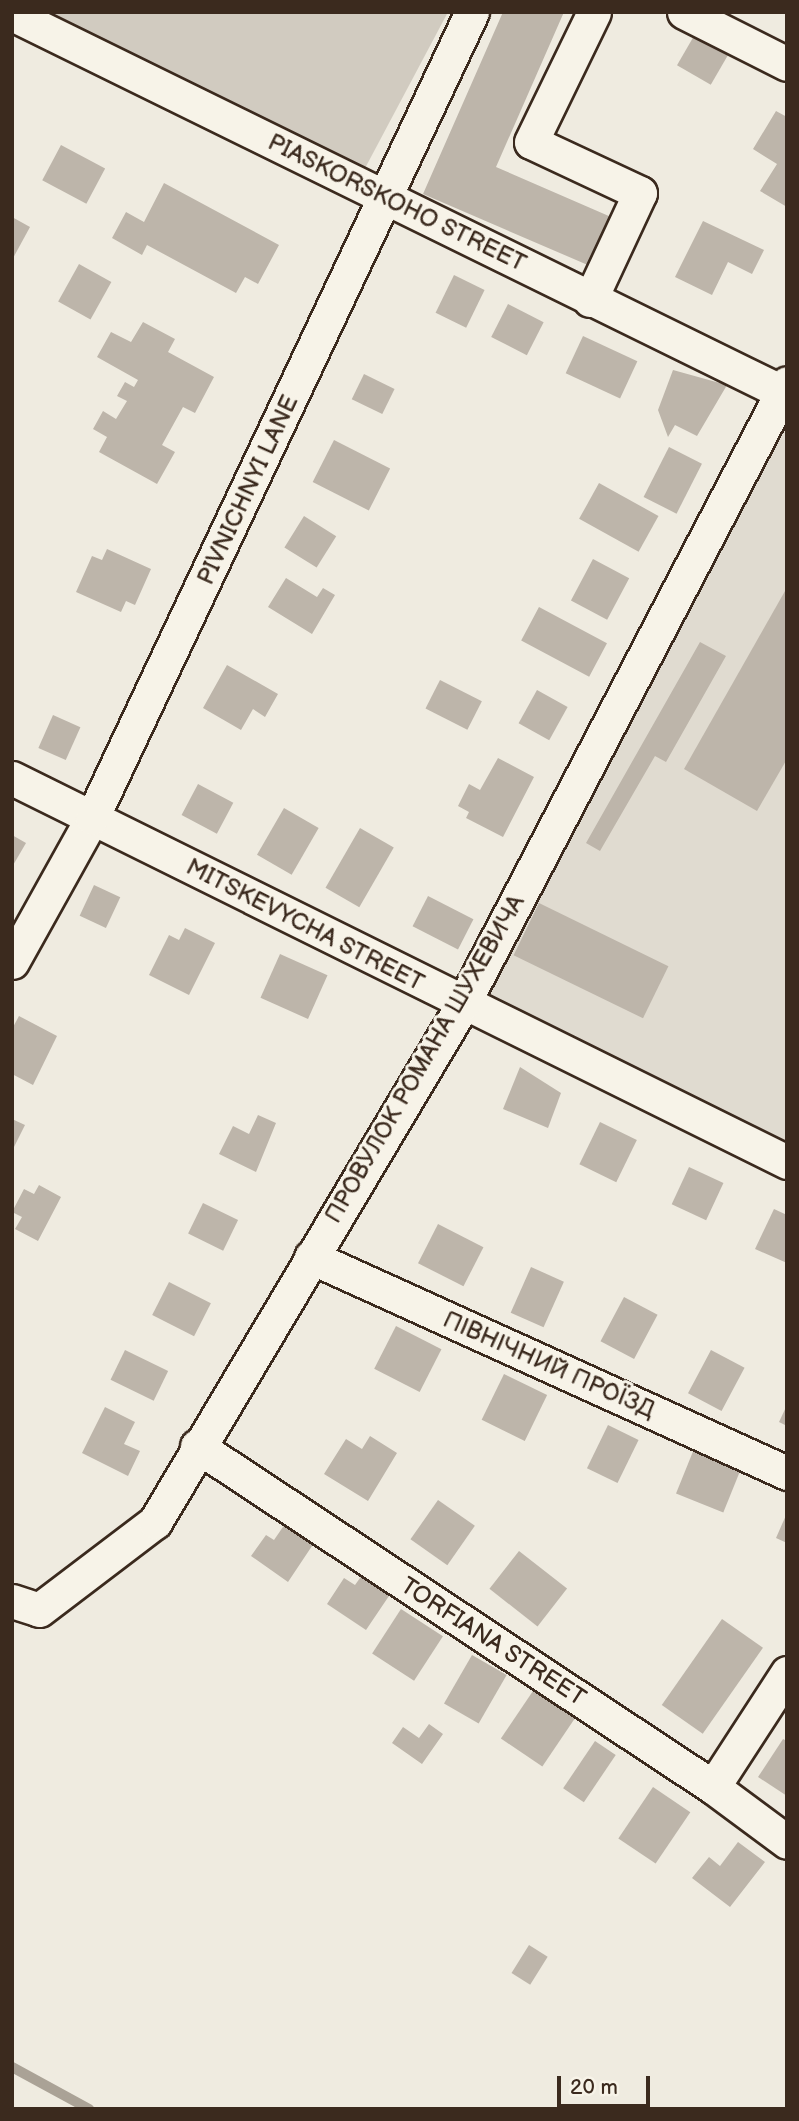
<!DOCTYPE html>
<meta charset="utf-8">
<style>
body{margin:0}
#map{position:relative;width:799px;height:2121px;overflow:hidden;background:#efebe0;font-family:"Balsamiq Sans",sans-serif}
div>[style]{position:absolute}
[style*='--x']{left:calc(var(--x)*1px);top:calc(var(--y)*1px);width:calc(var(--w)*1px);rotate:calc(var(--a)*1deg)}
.built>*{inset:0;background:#e0dbd0}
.green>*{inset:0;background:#d1cbc0}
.stream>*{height:10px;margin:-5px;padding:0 5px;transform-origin:5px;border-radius:5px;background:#aaa296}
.building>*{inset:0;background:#bdb5aa;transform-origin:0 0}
.roads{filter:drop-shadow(2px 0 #3b2a1e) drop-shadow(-2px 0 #3b2a1e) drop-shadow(0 2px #3b2a1e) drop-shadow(0 -2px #3b2a1e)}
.minor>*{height:33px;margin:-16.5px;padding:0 16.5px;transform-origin:16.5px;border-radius:16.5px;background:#f7f3e8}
span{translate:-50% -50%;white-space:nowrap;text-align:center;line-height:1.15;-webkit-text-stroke:6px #f7f3e8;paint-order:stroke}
.street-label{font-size:24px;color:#3b2a1e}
.frame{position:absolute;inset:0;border:14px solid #3b2a1e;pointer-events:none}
.scale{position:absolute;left:557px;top:2076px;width:93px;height:32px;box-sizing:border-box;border:4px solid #3b2a1e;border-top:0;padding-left:9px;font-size:21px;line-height:24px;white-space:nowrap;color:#3b2a1e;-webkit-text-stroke:5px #f7f3e8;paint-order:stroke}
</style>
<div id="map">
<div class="built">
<i style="clip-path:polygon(787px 390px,787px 1155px,466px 1000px)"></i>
</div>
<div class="green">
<i style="clip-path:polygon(38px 12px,448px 12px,363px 172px)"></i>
</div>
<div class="stream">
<i style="--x:12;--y:2067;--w:88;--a:28.6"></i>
</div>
<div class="building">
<i style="clip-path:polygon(503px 12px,564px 12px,496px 167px,618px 220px,597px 269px,423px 194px)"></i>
<i style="left:698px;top:29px;width:39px;height:42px;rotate:30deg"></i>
<i style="clip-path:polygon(776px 111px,787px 117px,787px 207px,760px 191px,777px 164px,753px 149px)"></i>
<i style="left:61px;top:145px;width:50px;height:40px;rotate:28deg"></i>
<i style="clip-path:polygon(164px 183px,279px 245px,258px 284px,245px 277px,236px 293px,147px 245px,142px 255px,112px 238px,126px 212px,144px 222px)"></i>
<i style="clip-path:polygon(12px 217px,30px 227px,12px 260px)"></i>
<i style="clip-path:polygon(703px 221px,764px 250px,752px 274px,728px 262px,712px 295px,675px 277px)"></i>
<i style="left:79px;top:264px;width:37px;height:43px;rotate:29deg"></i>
<i style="left:454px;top:275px;width:34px;height:42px;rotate:26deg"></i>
<i style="left:508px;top:304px;width:40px;height:37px;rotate:27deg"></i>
<i style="clip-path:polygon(143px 322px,175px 339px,168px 352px,214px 377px,195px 413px,183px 407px,162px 445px,175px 452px,157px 484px,99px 452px,107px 437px,93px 429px,103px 411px,116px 419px,127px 401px,117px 396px,125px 382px,134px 387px,138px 380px,97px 357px,111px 332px,131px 342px)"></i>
<i style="left:583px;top:336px;width:60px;height:41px;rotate:25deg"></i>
<i style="clip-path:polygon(673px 370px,727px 385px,697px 436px,675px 425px,668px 437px,658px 410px)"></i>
<i style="left:364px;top:374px;width:34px;height:28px;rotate:26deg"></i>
<i style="left:334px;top:440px;width:63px;height:47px;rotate:27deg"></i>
<i style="left:669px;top:447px;width:37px;height:56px;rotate:27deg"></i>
<i style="left:599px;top:483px;width:68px;height:41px;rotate:29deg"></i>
<i style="left:304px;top:516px;width:38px;height:37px;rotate:32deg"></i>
<i style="clip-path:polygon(107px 549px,151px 569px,135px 605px,126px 601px,121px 612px,76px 592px,92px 556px,102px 560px)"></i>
<i style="left:593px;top:559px;width:41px;height:47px;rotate:28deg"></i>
<i style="clip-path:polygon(286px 578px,317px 597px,323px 588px,335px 595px,312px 634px,268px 607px)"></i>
<i style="clip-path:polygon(785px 591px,787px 759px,757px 811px,684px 769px)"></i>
<i style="left:539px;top:607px;width:77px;height:38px;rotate:28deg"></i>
<i style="clip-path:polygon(700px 642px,726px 656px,666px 762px,655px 756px,600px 851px,586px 843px)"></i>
<i style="clip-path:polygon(227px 665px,278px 694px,265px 717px,253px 709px,241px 730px,203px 708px)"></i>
<i style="left:440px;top:680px;width:47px;height:32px;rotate:27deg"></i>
<i style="left:537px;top:690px;width:35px;height:38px;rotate:29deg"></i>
<i style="left:53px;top:715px;width:30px;height:36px;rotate:24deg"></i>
<i style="clip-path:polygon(498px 758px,534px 777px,503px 837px,466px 818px,469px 812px,458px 806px,469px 784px,480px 790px)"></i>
<i style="left:198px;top:784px;width:40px;height:35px;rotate:28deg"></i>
<i style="left:284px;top:808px;width:40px;height:54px;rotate:30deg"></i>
<i style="left:360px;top:828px;width:39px;height:69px;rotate:30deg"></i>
<i style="clip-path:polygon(12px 835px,26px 843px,12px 867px)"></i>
<i style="left:94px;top:885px;width:29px;height:34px;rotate:25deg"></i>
<i style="left:428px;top:896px;width:51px;height:34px;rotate:27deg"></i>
<i style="left:539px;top:903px;width:144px;height:58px;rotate:26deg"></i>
<i style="clip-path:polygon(185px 928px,215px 943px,189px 995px,149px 975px,169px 935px,179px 940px)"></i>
<i style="left:280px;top:954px;width:52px;height:48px;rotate:24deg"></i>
<i style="clip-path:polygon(19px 1016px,57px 1036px,33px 1085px,12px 1074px,12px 1029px)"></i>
<i style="clip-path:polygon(520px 1067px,561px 1093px,548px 1128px,503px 1109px)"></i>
<i style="clip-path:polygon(258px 1115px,276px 1123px,256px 1172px,219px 1154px,233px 1126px,249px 1134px)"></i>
<i style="clip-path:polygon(12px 1119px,25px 1125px,12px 1151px)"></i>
<i style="left:600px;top:1122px;width:41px;height:47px;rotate:26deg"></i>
<i style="left:689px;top:1167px;width:38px;height:41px;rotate:25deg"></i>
<i style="clip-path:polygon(39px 1185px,61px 1197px,38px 1241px,15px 1229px,22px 1217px,12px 1212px,24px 1189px,34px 1194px)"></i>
<i style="left:203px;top:1203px;width:39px;height:34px;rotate:26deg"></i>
<i style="clip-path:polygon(774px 1209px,787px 1215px,787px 1263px,755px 1249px)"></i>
<i style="left:438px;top:1224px;width:51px;height:44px;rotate:27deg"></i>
<i style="left:531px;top:1267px;width:36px;height:50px;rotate:24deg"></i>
<i style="left:169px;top:1282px;width:47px;height:37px;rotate:27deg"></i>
<i style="left:624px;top:1297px;width:38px;height:50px;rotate:28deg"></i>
<i style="left:396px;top:1326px;width:51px;height:48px;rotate:27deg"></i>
<i style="left:125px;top:1350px;width:48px;height:33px;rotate:26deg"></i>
<i style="left:711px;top:1350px;width:38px;height:49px;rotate:28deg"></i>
<i style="left:504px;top:1374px;width:48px;height:51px;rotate:26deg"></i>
<i style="clip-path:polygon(787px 1405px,787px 1426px,779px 1422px)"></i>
<i style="clip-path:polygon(105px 1407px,135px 1422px,124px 1444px,140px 1451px,128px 1476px,82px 1453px)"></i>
<i style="left:608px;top:1425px;width:34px;height:48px;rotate:26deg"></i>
<i style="clip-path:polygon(370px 1436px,397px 1453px,368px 1501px,324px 1474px,346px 1439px,362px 1449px)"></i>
<i style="left:694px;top:1449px;width:51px;height:48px;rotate:22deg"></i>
<i style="left:438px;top:1500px;width:45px;height:48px;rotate:35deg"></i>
<i style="clip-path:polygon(787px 1513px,787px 1543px,776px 1538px)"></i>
<i style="clip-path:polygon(285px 1524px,314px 1543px,288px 1582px,251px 1556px,266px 1535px,274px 1540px)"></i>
<i style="left:519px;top:1551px;width:61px;height:48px;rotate:38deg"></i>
<i style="clip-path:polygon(365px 1571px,393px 1590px,366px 1630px,327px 1604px,344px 1578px,355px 1585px)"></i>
<i style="left:401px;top:1609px;width:50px;height:53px;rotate:33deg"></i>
<i style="left:722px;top:1619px;width:50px;height:105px;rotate:35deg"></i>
<i style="left:472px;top:1655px;width:40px;height:56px;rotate:30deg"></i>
<i style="left:535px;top:1688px;width:50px;height:61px;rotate:34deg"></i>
<i style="clip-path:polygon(429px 1724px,443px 1734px,422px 1764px,392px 1743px,403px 1727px,419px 1738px)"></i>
<i style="clip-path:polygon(783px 1739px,787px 1741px,787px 1796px,758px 1777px)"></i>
<i style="left:595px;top:1741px;width:25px;height:57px;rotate:34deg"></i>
<i style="left:653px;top:1787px;width:45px;height:62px;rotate:34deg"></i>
<i style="clip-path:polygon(738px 1842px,765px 1862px,730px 1907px,692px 1878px,709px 1857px,720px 1866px)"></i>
<i style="left:529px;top:1945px;width:22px;height:33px;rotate:32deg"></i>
</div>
<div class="roads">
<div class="minor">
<i style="--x:684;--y:12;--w:115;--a:26.8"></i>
<i style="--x:12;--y:14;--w:858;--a:26.15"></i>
<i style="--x:590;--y:300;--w:118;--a:-65"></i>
<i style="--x:640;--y:193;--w:120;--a:-154.9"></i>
<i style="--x:531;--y:142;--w:144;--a:-64.1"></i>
<i style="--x:12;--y:778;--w:865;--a:26.36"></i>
<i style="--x:12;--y:962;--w:165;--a:-60.9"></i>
<i style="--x:92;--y:818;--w:891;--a:-64.76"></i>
<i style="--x:311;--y:1257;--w:523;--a:24.41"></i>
<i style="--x:197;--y:1446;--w:618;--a:33.46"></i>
<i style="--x:713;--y:1787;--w:92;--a:36.6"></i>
<i style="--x:12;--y:1601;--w:28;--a:18"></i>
<i style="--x:39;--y:1610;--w:146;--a:-37.2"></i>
<i style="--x:155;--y:1522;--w:603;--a:-59.26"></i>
<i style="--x:463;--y:1004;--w:700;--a:-62.45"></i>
<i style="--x:713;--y:1787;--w:136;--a:-57"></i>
</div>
</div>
<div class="street-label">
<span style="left:397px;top:203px;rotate:26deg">PIASKORSKOHO STREET</span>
<span style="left:248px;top:490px;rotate:-65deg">PIVNICHNYI LANE</span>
<span style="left:305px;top:925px;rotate:27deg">MITSKEVYCHA STREET</span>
<span style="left:425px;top:1059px;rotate:-60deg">ПРОВУЛОК РОМАНА ШУХЕВИЧА</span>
<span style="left:549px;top:1365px;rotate:24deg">ПІВНІЧНИЙ ПРОЇЗД</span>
<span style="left:493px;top:1642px;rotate:33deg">TORFIANA STREET</span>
</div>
<div class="frame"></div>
<div class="scale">20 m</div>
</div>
